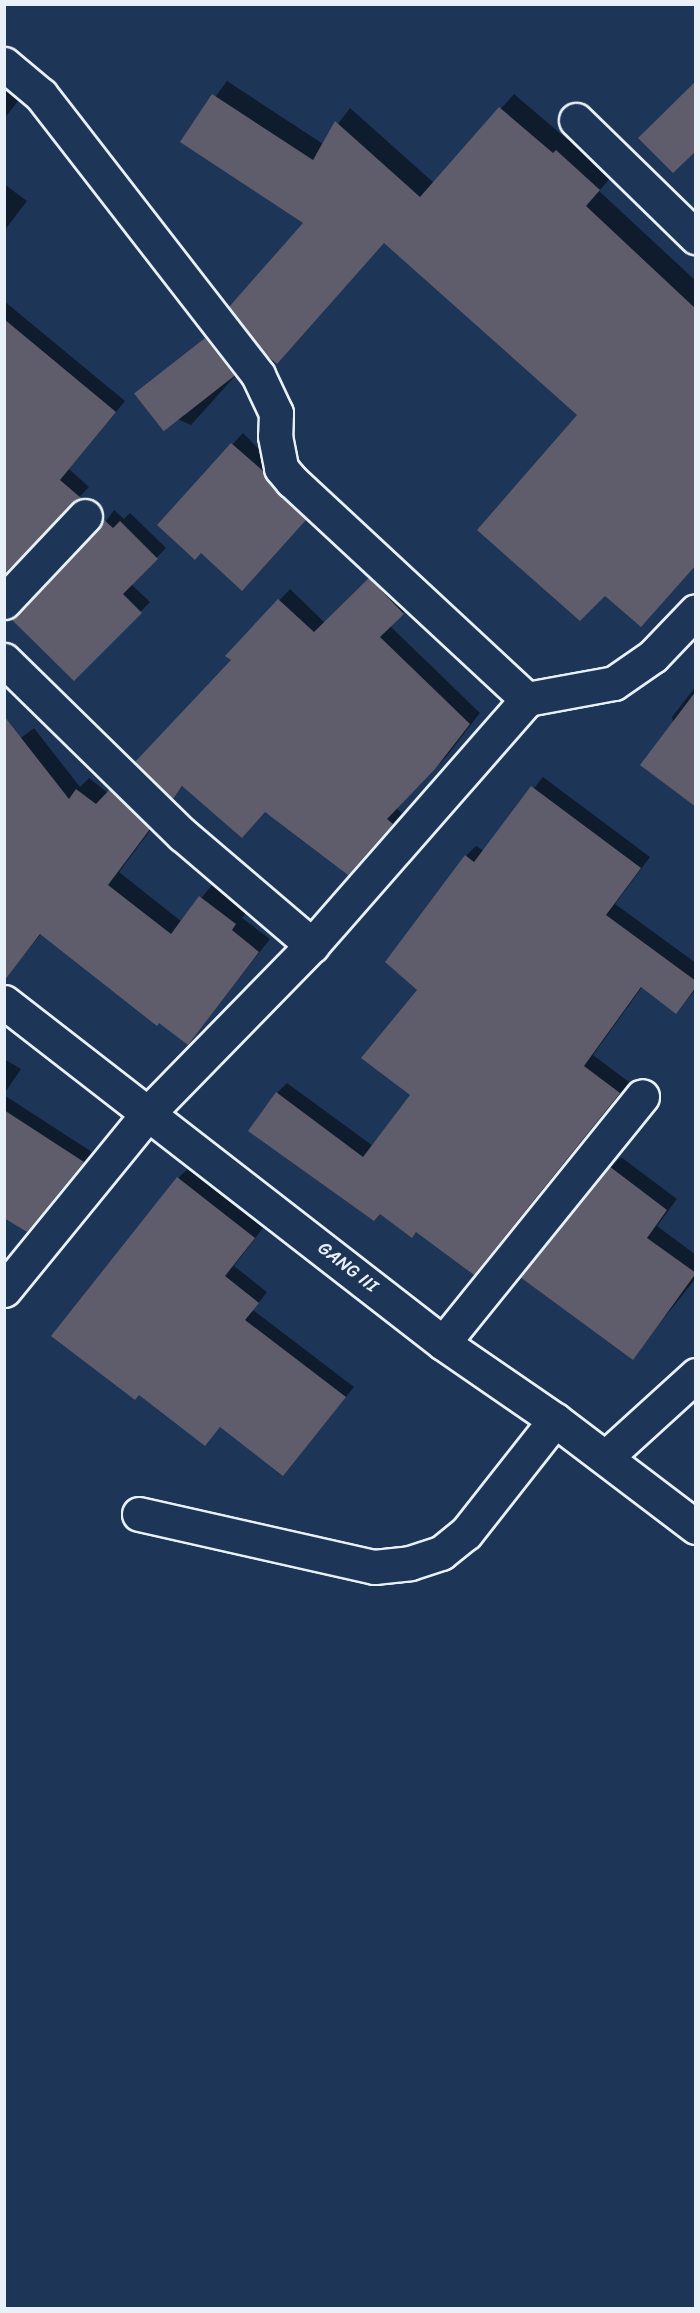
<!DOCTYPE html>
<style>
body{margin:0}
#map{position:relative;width:700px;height:2313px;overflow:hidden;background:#1d3557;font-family:Sriracha,sans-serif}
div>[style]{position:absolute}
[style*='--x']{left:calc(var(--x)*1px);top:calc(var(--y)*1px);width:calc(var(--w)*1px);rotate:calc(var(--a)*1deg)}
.shadow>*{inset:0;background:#0007}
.building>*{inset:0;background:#5f5c6b;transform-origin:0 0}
.roads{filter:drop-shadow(2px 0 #e8f1f8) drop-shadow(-2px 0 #e8f1f8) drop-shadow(0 2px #e8f1f8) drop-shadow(0 -2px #e8f1f8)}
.minor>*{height:33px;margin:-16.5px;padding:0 16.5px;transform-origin:16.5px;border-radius:16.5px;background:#1d3557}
span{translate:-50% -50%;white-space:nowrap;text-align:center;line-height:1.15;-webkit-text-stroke:6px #1d3557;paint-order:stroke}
.street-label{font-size:18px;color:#e8f1f8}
.frame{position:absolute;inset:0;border:6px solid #e8f1f8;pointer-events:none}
</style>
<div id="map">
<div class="shadow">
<i style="clip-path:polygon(227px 81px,323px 144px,350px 108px,434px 183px,514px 94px,568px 140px,571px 137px,613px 175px,599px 191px,696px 281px,696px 424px,605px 594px,579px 414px,385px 242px,305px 223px,182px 142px)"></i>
<i style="clip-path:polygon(4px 84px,21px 97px,4px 119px)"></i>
<i style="clip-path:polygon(4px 184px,27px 201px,4px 231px)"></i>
<i style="clip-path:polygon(4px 301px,125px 401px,69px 469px,89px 487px,4px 575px)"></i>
<i style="clip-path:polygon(217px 328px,245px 365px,191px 425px,146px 404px)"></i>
<i style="clip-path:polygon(243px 433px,316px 508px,253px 578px,159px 525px)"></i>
<i style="clip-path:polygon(114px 510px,124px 519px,130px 513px,166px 548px,131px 584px,150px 602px,74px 679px,100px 530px)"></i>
<i style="clip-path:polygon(381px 569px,414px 602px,390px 626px,480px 713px,446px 757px,396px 808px,402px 813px,359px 862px,266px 810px,184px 785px,173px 797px,233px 660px,228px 656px,290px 589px,325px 623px)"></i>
<i style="clip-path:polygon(696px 686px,696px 805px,672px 717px)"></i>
<i style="clip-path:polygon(34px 728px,80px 787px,89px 778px,108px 793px,122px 779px,161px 816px,119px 872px,182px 922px,212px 885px,247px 912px,242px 918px,270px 939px,188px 1043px,41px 934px,12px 969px,4px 751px)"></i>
<i style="clip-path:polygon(543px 777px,650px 857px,615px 904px,696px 963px,696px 989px,676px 1012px,642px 987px,593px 1055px,629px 1082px,484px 1263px,381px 1213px,277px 1093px,287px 1083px,373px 1146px,412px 1095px,419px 990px,466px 856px,476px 846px,484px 851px)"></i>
<i style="clip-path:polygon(4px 1059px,21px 1069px,4px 1094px)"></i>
<i style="clip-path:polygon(4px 1095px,92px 1152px,27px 1230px,4px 1216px)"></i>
<i style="clip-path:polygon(621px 1157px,677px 1199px,657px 1226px,696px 1255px,696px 1278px,632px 1358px,611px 1167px)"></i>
<i style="clip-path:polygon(188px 1169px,263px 1228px,234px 1266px,267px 1292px,253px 1310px,354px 1387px,283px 1474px,221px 1426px,205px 1444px,178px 1178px)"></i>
</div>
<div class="building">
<i style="clip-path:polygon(696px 81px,696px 151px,673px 173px,638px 138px)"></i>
<i style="clip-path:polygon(212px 94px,313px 160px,335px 121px,420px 197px,499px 107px,553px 153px,556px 150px,600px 190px,586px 206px,696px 309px,696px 565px,641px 627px,605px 596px,580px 621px,477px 530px,577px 415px,384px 243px,277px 364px,265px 354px,229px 307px,303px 223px,180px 142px)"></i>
<i style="clip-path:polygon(4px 319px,116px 412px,60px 480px,81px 498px,4px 574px)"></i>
<i style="left:205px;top:338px;width:48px;height:90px;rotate:52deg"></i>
<i style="clip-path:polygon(231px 443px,262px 470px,278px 493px,306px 520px,242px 591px,201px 553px,195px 560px,157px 525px)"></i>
<i style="clip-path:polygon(103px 519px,113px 528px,120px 521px,158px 559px,123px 594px,142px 613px,74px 681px,11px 619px,99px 529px)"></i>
<i style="clip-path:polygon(369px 578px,404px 614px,380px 637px,470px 724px,435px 769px,387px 819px,393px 824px,348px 875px,265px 812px,242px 838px,182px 786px,173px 799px,135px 762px,231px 660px,225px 656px,278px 599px,314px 632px)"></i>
<i style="clip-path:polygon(696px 691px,696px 807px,640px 765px)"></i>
<i style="clip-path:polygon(4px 716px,69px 799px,76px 789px,96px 804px,110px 789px,150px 829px,108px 885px,171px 934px,199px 896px,236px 924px,232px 930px,259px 952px,188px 1045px,159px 1023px,157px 1026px,40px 934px,4px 981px)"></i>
<i style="clip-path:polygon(531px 786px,641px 868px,606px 915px,696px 981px,696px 987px,676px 1014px,641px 987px,584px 1066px,620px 1093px,474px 1275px,416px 1232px,412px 1238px,380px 1214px,374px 1221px,248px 1131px,276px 1092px,363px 1157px,410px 1095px,361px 1058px,417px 990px,385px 962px,465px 855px,474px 862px)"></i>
<i style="clip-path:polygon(4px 1110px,84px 1162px,27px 1232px,4px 1218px)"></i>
<i style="clip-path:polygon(609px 1166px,667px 1210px,647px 1238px,696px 1273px,633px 1360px,520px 1277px)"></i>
<i style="clip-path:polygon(177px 1177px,255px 1238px,225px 1276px,259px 1303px,245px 1320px,346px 1397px,283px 1476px,220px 1427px,205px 1446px,139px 1395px,135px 1400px,51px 1336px)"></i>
</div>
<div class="roads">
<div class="minor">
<i style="--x:4;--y:64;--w:48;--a:40"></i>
<i style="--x:41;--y:95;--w:354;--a:52.2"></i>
<i style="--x:258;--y:375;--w:42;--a:64.7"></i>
<i style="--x:276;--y:413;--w:23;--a:92"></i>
<i style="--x:275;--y:436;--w:33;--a:79"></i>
<i style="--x:281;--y:468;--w:17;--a:50"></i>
<i style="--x:292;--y:481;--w:321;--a:42.9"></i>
<i style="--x:576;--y:120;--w:168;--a:44.3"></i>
<i style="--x:4;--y:602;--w:118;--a:-46.7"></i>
<i style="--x:4;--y:660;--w:250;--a:44.4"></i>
<i style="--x:183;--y:835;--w:170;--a:40.5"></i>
<i style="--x:4;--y:1002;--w:556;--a:37.84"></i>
<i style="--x:443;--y:1343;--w:136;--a:34.5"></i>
<i style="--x:555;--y:1420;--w:177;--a:37.2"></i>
<i style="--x:4;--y:1290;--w:230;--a:-50.8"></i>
<i style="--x:149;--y:1112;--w:233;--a:-45.7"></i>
<i style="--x:312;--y:945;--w:327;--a:-48.8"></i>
<i style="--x:527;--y:699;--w:88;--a:-10.4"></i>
<i style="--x:614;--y:683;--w:47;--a:-34.7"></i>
<i style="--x:653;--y:656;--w:62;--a:-46.3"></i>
<i style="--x:443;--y:1343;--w:317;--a:-51.1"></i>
<i style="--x:606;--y:1457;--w:122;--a:-42.3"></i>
<i style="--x:139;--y:1514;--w:241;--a:12.7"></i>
<i style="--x:374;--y:1567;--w:36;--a:-6"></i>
<i style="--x:410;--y:1563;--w:33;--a:-18"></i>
<i style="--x:441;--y:1553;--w:32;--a:-39"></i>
<i style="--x:466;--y:1533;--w:144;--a:-51.8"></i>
</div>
</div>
<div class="street-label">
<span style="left:348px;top:1267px;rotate:38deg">GANG III</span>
</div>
<div class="frame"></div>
</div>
